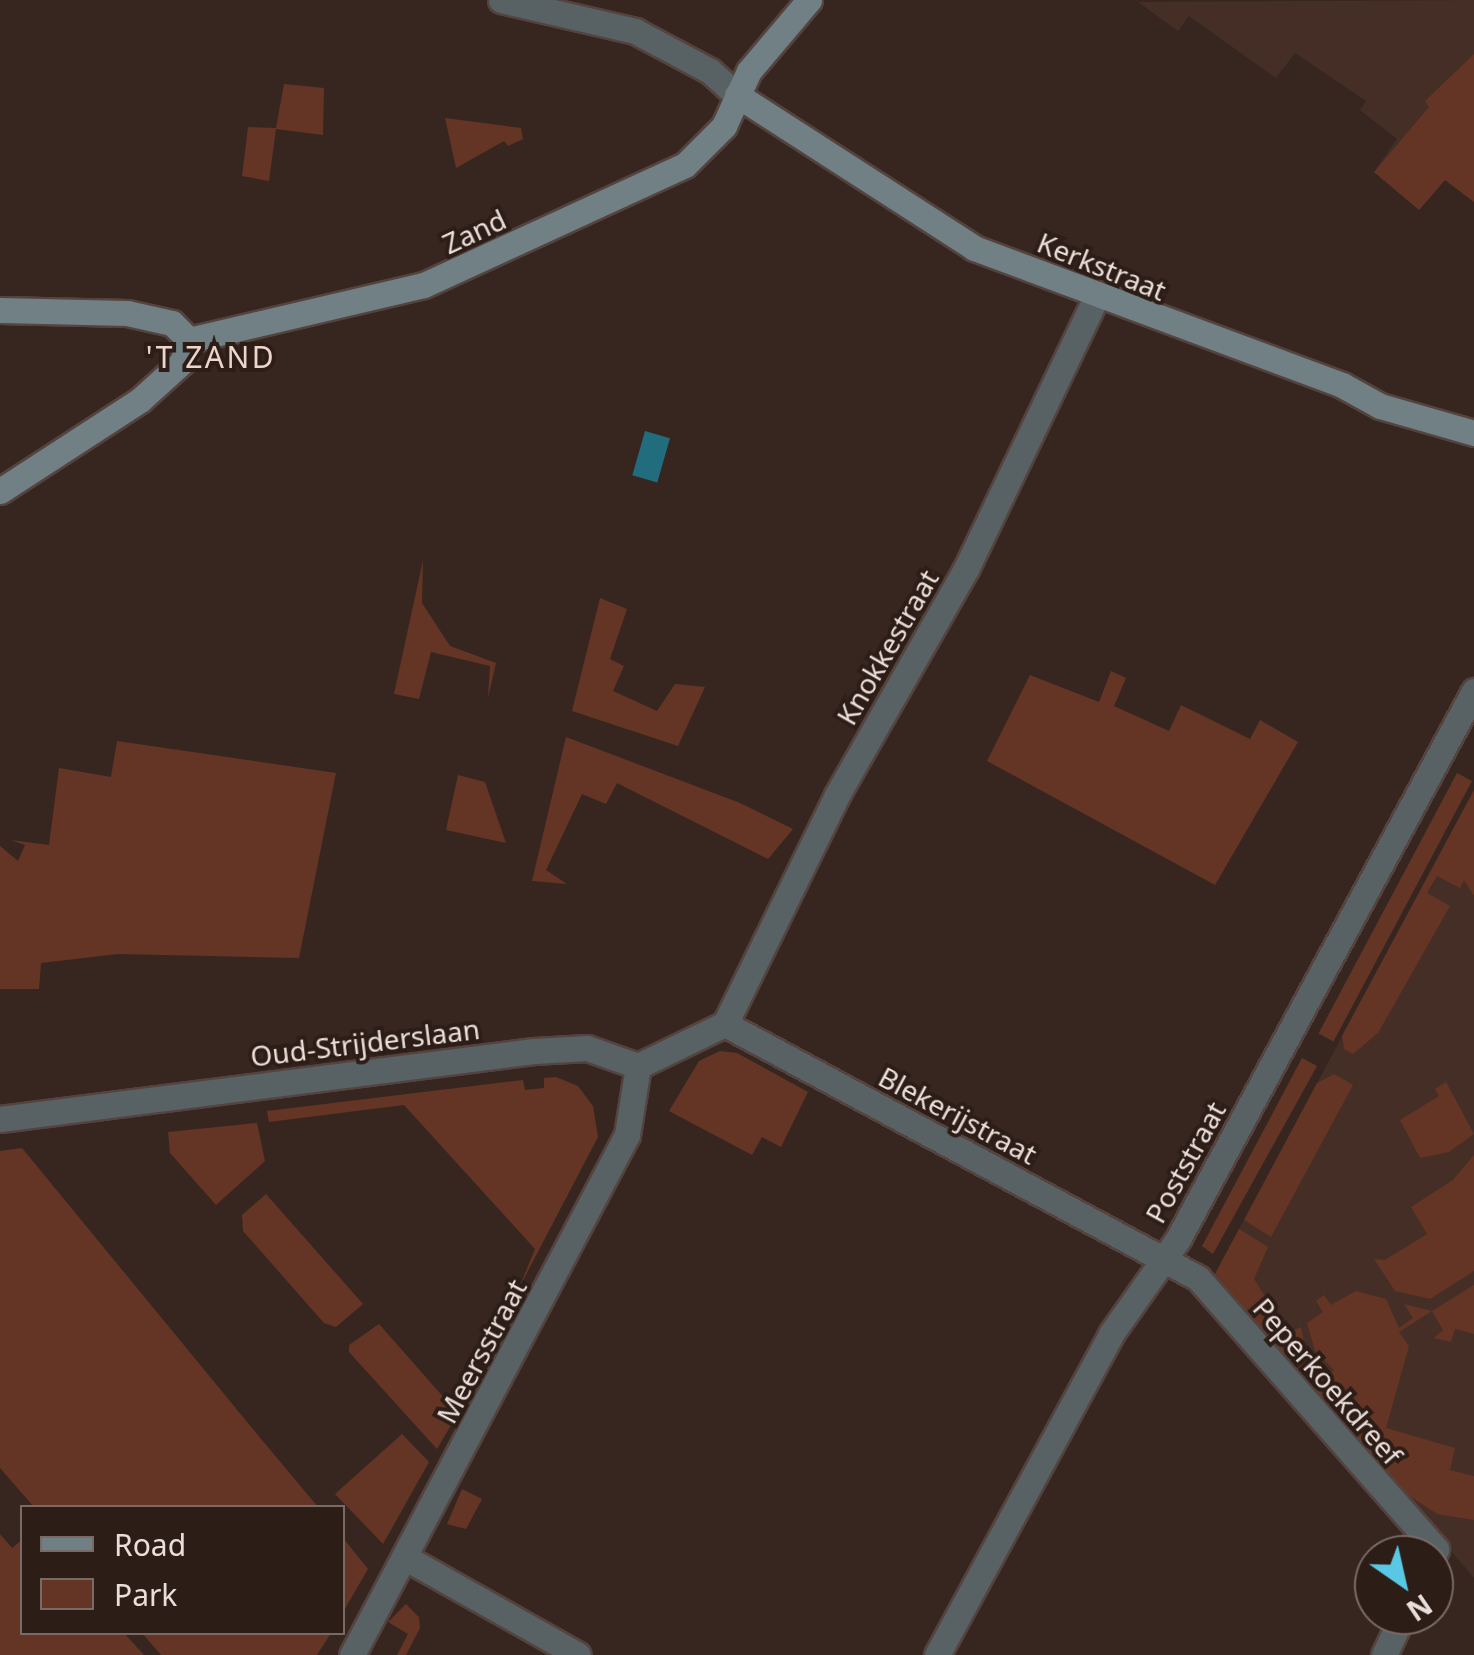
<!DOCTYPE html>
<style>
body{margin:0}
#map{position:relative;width:1474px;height:1655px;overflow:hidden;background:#372620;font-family:"Noto Sans",sans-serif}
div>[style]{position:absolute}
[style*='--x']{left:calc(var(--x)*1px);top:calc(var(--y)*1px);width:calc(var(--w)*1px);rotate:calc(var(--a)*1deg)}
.built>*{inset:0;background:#452e26}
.green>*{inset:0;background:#643524;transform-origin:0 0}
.water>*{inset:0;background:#216c7d;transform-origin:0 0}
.roads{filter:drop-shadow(2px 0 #54433e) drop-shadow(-2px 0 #54433e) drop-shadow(0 2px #54433e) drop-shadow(0 -2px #54433e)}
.street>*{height:25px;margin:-12.5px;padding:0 12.5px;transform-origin:12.5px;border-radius:12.5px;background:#586265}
.secondary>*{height:25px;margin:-12.5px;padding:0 12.5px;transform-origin:12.5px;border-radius:12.5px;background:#718085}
span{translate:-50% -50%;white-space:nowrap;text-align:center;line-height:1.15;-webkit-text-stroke:8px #2d1d17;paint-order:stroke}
.street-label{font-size:28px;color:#eadeda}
.neighbourhood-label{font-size:30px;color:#ecd5cd;letter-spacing:2.5px}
.legend{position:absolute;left:20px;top:1505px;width:325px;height:130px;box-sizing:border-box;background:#2d1d17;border:2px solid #796a65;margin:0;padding:12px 18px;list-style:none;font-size:30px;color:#eadeda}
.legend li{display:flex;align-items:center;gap:20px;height:50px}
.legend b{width:50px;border:2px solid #796a65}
.north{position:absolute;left:1354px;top:1535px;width:100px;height:100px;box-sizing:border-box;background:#2d1d17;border:2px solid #796a65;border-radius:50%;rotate:146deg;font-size:28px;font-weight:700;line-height:40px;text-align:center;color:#eadeda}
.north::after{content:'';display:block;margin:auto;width:35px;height:45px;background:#59c8e4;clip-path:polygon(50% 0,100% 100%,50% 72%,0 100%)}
</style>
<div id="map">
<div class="built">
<i style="clip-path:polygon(1474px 0,1474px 202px,1445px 180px,1419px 210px,1374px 172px,1397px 139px,1360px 110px,1366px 101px,1295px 53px,1276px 78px,1189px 16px,1178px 31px,1138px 2px)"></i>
<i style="clip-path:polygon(1474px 790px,1474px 1578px,1215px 1274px)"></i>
</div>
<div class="green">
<i style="clip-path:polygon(1474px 54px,1474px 202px,1445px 180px,1419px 210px,1374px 172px,1429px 107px,1425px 101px)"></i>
<i style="clip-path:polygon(284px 84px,324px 88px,323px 135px,276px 129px,269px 181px,242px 176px,248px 127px,276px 128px)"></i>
<i style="clip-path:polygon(445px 118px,521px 128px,523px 139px,508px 146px,504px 141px,456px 168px)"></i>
<i style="clip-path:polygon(423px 560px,422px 603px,450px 646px,496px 663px,488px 698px,490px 666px,431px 652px,419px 699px,394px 694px)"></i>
<i style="clip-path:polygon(600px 598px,627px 609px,610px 659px,624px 666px,613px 691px,657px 711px,675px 684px,705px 687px,678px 746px,572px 711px)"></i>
<i style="clip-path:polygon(1111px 671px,1126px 678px,1114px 706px,1169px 731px,1181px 705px,1250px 739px,1260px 720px,1298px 742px,1215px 885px,987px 761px,1030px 675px,1099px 702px)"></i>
<i style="clip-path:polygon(566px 737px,740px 803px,793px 829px,768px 859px,617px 783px,606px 804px,582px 794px,546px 870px,567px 884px,532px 881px)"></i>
<i style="clip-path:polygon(117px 741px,336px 773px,299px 958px,118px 954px,41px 963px,39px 989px,0 989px,0 846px,18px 861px,25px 845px,11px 840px,49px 845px,59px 768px,111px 777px)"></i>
<i style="left:1457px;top:773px;width:17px;height:295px;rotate:28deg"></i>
<i style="clip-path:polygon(458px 775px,485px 782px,506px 843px,446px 830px)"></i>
<i style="clip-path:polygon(1474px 790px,1474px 896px,1464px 880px,1460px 888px,1437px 876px,1427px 893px,1450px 906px,1378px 1033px,1353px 1054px,1344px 1049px,1342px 1036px)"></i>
<i style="clip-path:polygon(720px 1051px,737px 1053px,808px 1092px,781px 1147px,762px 1137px,752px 1155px,669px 1111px,699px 1061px)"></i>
<i style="clip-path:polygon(1302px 1058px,1317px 1066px,1213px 1254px,1202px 1246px)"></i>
<i style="clip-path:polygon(1334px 1074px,1353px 1085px,1271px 1237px,1244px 1220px,1317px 1083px)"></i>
<i style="clip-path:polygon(556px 1077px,578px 1086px,593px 1106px,598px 1137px,519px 1288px,535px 1249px,404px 1105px,269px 1122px,267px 1111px,523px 1080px,525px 1090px,544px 1088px,544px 1078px)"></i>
<i style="clip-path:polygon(1446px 1082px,1474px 1134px,1449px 1152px,1420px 1158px,1400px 1120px,1439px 1096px,1435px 1089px)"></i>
<i style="clip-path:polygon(257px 1123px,265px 1161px,216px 1205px,170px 1153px,168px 1132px)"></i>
<i style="clip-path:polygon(22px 1148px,252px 1428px,318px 1507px,34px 1507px,0 1468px,0 1151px)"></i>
<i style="clip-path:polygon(1474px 1155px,1474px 1271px,1430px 1299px,1395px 1291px,1374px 1259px,1385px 1260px,1427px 1234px,1411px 1207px,1453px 1180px)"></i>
<i style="clip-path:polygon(266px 1194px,363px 1304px,336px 1327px,324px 1323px,243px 1231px,242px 1215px)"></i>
<i style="clip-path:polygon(1239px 1229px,1268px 1247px,1254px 1279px,1288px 1333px,1301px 1327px,1307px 1356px,1301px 1362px,1316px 1383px,1334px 1370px,1315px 1351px,1307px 1323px,1323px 1312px,1316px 1301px,1324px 1295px,1331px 1305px,1356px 1291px,1386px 1299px,1399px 1328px,1413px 1318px,1404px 1304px,1432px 1311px,1474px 1285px,1474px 1334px,1455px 1329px,1451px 1342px,1434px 1338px,1443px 1330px,1432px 1311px,1399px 1332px,1409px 1346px,1386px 1428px,1455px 1448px,1450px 1470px,1474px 1476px,1474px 1520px,1437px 1514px,1399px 1489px,1215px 1274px)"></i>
<i style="clip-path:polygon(379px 1324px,453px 1408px,454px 1420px,437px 1449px,349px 1352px,349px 1345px)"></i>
<i style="clip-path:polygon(402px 1434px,429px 1462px,383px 1544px,335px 1494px)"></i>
<i style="clip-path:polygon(462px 1489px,482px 1499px,466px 1529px,447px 1524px)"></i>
<i style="clip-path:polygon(0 1534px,12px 1548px,22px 1540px,22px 1632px,124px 1633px,144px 1655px,0 1655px)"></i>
<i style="clip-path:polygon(343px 1538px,368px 1569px,343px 1612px)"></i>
<i style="clip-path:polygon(406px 1604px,419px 1617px,420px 1628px,406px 1655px,397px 1655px,408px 1634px,388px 1622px)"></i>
<i style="clip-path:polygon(142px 1633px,331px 1633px,317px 1655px,161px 1655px)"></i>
</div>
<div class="water">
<i style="left:645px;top:431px;width:26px;height:46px;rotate:16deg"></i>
</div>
<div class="roads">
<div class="street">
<i style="--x:501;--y:0;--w:138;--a:13"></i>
<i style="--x:635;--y:31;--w:85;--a:28.1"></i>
<i style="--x:710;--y:71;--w:36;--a:42"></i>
<i style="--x:725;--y:1024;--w:537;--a:28.24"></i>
<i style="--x:1198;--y:1278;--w:361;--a:48.7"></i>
<i style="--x:1436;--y:1549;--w:7;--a:117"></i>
<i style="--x:725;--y:1024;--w:255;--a:-63.9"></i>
<i style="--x:837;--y:795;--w:260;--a:-60.3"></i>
<i style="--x:966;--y:569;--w:301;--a:-64.4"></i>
<i style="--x:0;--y:1119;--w:538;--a:-7.26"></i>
<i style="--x:534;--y:1051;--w:53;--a:-3.2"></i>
<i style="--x:587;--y:1048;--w:54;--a:19.4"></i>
<i style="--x:638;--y:1066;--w:97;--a:-25.8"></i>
<i style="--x:406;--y:1558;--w:197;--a:29.4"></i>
<i style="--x:352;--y:1655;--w:588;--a:-62.13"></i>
<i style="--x:627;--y:1135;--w:70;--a:-80.9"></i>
<i style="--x:937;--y:1655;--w:365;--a:-61.5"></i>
<i style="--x:1111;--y:1334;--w:116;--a:-54.8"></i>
<i style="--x:1178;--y:1239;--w:623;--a:-61.62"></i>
<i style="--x:1384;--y:1655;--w:44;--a:-64.6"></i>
</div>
<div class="secondary">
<i style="--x:737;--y:95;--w:282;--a:32.8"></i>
<i style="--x:974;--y:248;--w:393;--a:20.4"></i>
<i style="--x:1342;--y:385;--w:43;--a:28.9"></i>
<i style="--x:1380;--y:406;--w:98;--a:16"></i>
<i style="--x:0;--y:310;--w:127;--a:1.4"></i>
<i style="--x:127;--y:313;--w:46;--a:12.5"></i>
<i style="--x:172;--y:323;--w:24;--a:45"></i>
<i style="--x:189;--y:340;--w:241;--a:-13.2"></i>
<i style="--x:424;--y:285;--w:287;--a:-24.7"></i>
<i style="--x:685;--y:165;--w:55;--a:-45"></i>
<i style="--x:724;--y:126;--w:60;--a:-65.6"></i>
<i style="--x:749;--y:71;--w:93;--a:-49.8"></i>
<i style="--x:0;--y:491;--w:167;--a:-33"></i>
<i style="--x:140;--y:400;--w:57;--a:-42.1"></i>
<i style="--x:182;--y:362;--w:23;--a:-72"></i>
</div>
</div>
<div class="street-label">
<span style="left:474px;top:231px;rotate:-25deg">Zand</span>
<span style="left:1102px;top:266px;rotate:22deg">Kerkstraat</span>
<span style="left:887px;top:647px;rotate:-60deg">Knokkestraat</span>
<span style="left:365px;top:1042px;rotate:-7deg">Oud-Strijderslaan</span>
<span style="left:958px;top:1115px;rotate:28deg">Blekerijstraat</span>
<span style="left:1185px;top:1162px;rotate:-61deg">Poststraat</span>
<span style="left:481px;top:1351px;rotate:-62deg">Meersstraat</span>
<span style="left:1328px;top:1381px;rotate:49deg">Peperkoekdreef</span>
</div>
<div class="neighbourhood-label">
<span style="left:211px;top:357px">'T ZAND</span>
</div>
<ul class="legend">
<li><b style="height:12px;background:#718085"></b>Road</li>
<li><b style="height:28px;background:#643524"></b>Park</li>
</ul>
<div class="north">N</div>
</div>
